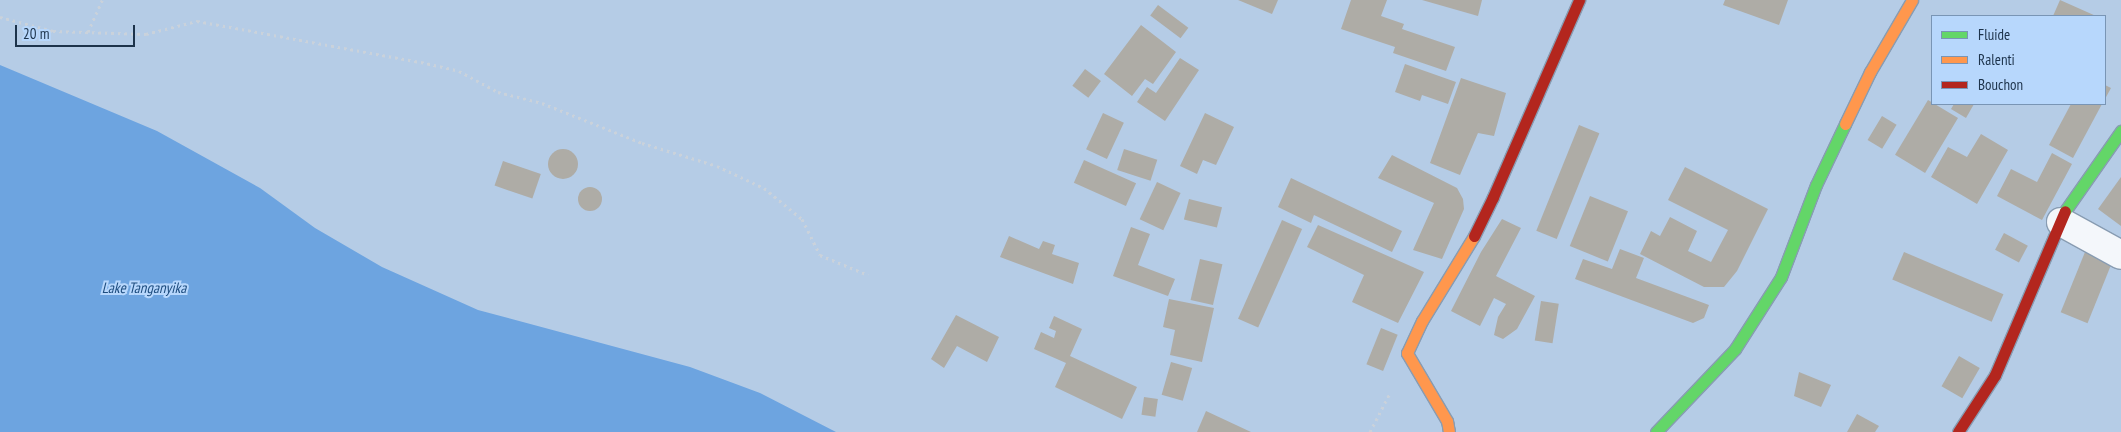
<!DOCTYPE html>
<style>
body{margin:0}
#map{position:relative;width:2121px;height:432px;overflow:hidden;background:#b5cce6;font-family:"PT Sans Narrow",sans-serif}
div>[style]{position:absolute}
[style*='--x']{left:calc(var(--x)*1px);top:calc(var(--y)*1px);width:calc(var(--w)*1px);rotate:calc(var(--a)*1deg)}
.water>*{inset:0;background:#6da4e0}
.building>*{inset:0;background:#aeaca6;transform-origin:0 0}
.round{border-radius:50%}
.path>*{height:3px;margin-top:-1.5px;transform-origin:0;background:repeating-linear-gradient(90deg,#cad2db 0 2.5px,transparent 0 6.5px)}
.roads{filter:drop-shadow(1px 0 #889cb2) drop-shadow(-1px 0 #889cb2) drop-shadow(0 1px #889cb2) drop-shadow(0 -1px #889cb2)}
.street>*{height:28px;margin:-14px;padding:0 14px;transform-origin:14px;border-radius:14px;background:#f4f7fb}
.fast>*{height:11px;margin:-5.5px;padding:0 5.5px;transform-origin:5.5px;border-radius:5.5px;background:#63d668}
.slow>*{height:11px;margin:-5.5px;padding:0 5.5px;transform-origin:5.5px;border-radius:5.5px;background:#ff974d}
.jam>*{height:11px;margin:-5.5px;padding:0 5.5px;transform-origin:5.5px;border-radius:5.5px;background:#b3261e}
span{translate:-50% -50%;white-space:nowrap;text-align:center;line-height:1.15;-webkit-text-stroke:4px #b7d7fc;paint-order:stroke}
.water-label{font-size:15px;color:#1e4d7f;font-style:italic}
.legend{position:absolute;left:1931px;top:15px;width:175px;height:90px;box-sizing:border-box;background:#b7d7fc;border:1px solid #7995b5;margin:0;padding:6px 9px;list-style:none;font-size:15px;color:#1d334b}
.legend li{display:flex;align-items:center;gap:10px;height:25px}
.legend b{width:25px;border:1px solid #7995b5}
.scale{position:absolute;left:15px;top:25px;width:120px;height:22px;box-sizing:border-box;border:2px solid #1d334b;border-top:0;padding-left:6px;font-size:15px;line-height:18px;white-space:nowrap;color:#1d334b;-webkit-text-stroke:4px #b7d7fc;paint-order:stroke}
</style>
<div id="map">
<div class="water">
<i style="clip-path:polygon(0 65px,157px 131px,260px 188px,315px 228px,382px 267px,478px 310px,690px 367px,760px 393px,836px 432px,0 432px)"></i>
</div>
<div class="building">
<i style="clip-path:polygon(1238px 0,1278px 0,1272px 14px)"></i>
<i style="clip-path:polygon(1351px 0,1387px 0,1381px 16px,1404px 24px,1402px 29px,1455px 47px,1446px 71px,1393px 53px,1395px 47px,1341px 29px)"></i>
<i style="clip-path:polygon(1422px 0,1482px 0,1478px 16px)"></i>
<i style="clip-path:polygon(1725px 0,1788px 0,1779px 25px,1723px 5px)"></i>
<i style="clip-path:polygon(2060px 0,2096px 16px,2053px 16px)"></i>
<i style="left:1158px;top:5px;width:38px;height:13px;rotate:37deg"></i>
<i style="clip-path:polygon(1141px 25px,1176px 52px,1153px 84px,1145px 79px,1132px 96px,1104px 74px)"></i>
<i style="clip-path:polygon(1180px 58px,1199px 70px,1165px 121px,1137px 102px,1147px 87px,1156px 93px)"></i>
<i style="clip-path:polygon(1405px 64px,1456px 82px,1448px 104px,1422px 95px,1420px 101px,1395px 92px)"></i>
<i style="left:1085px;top:69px;width:20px;height:21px;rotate:37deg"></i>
<i style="clip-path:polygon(1461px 78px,1506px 93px,1494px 136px,1478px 133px,1460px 175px,1430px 163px)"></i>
<i style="clip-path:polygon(2105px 85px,2111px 88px,2105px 99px)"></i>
<i style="left:1928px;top:100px;width:35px;height:64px;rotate:31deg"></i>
<i style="clip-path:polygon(1954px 104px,1974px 104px,1966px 118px,1951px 109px)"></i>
<i style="clip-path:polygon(2071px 104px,2102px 104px,2073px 158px,2049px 145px)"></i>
<i style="left:1103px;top:113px;width:23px;height:40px;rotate:25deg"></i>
<i style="clip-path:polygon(1205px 113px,1234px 127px,1216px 165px,1203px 160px,1197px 174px,1180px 166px)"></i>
<i style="left:1882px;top:116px;width:17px;height:28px;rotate:31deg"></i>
<i style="left:1579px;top:125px;width:22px;height:114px;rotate:22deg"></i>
<i style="clip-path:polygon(1981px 134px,2008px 150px,1977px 204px,1931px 177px,1948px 147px,1967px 157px)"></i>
<i style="left:1124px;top:149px;width:35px;height:22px;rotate:18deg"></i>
<i class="round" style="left:548px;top:149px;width:30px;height:30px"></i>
<i style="clip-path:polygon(2052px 153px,2072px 164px,2042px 220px,1997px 196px,2011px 169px,2037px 182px)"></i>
<i style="clip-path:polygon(1392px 155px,1457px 188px,1463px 199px,1464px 209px,1442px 259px,1413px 250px,1434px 203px,1378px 178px)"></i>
<i style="left:1084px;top:160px;width:57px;height:25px;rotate:24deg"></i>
<i style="left:503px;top:161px;width:40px;height:26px;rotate:19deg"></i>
<i style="clip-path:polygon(1685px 167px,1768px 209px,1737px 271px,1724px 287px,1704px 287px,1640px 254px,1651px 231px,1660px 236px,1670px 217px,1697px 231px,1688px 251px,1711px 262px,1728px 230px,1668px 200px)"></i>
<i style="clip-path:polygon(2121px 177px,2121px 226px,2098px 209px)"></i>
<i style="clip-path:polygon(1291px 178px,1402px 231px,1392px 252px,1314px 215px,1311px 223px,1278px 207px)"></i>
<i style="left:1157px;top:182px;width:26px;height:41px;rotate:25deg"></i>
<i class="round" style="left:578px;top:187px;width:24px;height:24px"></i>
<i style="left:1590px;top:196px;width:41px;height:54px;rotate:22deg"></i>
<i style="left:1189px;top:199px;width:34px;height:21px;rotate:14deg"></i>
<i style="clip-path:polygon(1502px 219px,1521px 228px,1496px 276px,1535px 296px,1517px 329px,1503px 339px,1494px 335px,1498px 317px,1506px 304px,1494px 298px,1480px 326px,1451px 311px,1481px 252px)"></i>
<i style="left:1282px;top:220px;width:22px;height:108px;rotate:24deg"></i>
<i style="clip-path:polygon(1318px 225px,1424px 272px,1398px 323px,1352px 302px,1364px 275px,1307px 247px)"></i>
<i style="clip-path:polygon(1131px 227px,1150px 234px,1138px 265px,1175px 279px,1168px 296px,1113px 276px)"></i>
<i style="left:2004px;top:233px;width:27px;height:19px;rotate:28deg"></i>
<i style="clip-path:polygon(1009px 236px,1039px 249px,1043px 241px,1055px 245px,1052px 254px,1079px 263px,1073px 284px,1000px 257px)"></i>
<i style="clip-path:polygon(1620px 249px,1644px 258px,1636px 278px,1709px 305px,1704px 318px,1693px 323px,1575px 279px,1583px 259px,1612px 269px)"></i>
<i style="left:1904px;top:252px;width:108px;height:30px;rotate:23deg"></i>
<i style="left:2085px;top:252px;width:29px;height:65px;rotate:22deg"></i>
<i style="left:1200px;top:259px;width:23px;height:42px;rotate:13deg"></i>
<i style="clip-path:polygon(1169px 299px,1214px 308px,1202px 362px,1170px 355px,1175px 330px,1163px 327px)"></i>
<i style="left:1541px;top:301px;width:18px;height:40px;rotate:9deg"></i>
<i style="clip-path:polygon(956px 315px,999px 337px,987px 362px,957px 346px,944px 368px,931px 359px)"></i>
<i style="clip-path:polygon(1054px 316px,1082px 329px,1070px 356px,1137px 387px,1122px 419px,1055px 387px,1066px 363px,1034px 349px,1041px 332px,1054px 338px,1056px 331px,1049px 328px)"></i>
<i style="left:1381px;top:328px;width:18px;height:39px;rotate:22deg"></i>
<i style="left:1959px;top:356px;width:24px;height:35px;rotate:30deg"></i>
<i style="left:1171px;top:362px;width:22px;height:34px;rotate:16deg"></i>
<i style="clip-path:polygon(1799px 372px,1831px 385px,1821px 407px,1794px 396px)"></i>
<i style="left:1144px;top:397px;width:14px;height:18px;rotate:8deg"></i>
<i style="clip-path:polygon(1206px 411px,1251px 432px,1197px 432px)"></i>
<i style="clip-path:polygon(1857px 414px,1879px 426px,1875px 432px,1847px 432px)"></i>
</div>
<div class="path">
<i style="--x:0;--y:17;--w:55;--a:14.8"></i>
<i style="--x:53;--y:31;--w:93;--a:1.8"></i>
<i style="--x:146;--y:34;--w:53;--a:-14.3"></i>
<i style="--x:197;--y:21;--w:228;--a:10.4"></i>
<i style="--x:421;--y:62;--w:39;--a:13"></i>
<i style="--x:459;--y:71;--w:44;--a:28.3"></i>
<i style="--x:498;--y:92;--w:45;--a:14"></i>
<i style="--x:542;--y:103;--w:108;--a:21.8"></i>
<i style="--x:642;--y:143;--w:78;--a:17"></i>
<i style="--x:717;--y:166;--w:52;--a:25.1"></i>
<i style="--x:764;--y:188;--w:49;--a:39.2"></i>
<i style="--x:802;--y:219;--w:40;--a:63.4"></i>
<i style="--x:820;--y:255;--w:52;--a:22.6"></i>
<i style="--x:88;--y:32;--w:35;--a:-66"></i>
<i style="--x:1370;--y:432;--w:44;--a:-62.9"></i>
</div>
<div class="roads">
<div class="street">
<i style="--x:2061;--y:222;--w:68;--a:28.8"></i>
</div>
<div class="fast">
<i style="--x:2065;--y:211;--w:98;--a:-55"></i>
<i style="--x:1656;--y:432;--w:115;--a:-46.4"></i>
<i style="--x:1735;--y:349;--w:85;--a:-57.4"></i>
<i style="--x:1781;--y:277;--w:98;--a:-69.2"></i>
<i style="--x:1816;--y:185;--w:68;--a:-64.6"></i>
</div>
<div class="slow">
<i style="--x:1845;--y:124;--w:58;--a:-64.3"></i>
<i style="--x:1870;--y:72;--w:83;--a:-59.7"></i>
<i style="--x:1449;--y:432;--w:11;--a:-100"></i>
<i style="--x:1447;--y:421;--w:79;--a:-120.5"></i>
<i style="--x:1407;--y:353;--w:35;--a:-65"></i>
<i style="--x:1422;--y:321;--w:100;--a:-58.5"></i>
</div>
<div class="jam">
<i style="--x:1474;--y:236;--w:43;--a:-64"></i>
<i style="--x:1493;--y:197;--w:215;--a:-66.4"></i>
<i style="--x:1958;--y:432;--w:68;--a:-57"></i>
<i style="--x:1995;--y:375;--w:178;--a:-66.9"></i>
</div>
</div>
<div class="water-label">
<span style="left:144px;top:288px">Lake Tanganyika</span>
</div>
<ul class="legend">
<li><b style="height:6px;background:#63d668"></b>Fluide</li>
<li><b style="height:6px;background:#ff974d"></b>Ralenti</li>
<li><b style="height:6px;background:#b3261e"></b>Bouchon</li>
</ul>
<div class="scale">20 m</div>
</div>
